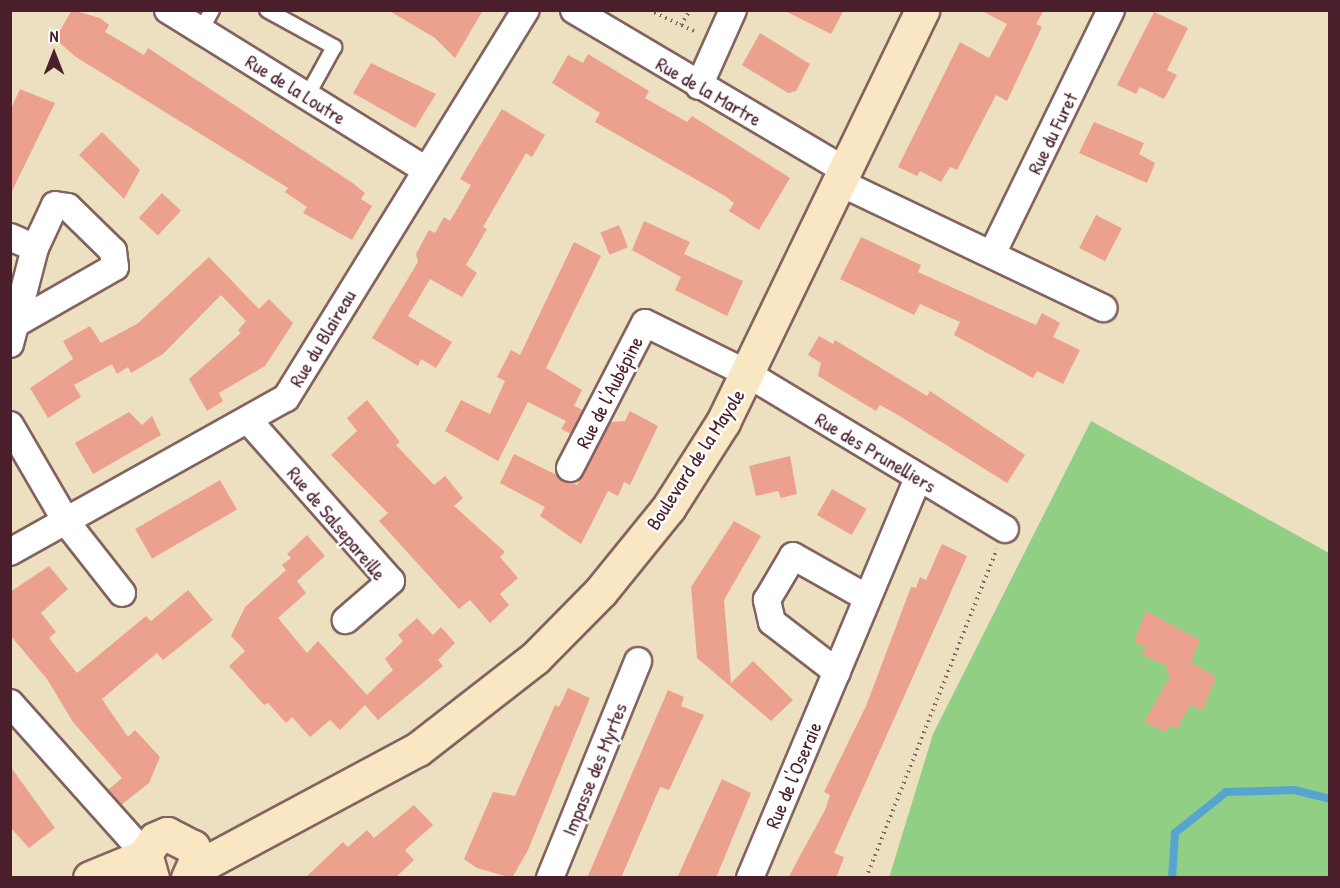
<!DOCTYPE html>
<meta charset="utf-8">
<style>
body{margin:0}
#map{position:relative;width:1340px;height:888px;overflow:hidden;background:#ede0c0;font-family:"Patrick Hand",sans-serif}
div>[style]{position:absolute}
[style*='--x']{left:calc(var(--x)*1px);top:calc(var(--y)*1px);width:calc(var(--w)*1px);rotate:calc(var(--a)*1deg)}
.green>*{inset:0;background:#91cf85}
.stream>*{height:8px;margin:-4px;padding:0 4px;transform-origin:4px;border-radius:4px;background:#56a5d0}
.building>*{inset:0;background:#eca18f;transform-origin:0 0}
.path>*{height:4px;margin-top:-2px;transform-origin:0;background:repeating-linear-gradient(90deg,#83635f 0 1.5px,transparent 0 6px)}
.roads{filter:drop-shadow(2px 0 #83635f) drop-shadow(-2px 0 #83635f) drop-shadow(0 2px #83635f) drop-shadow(0 -2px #83635f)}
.service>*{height:14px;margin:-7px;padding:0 7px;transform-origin:7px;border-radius:7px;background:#fff}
.minor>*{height:26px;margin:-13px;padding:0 13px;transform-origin:13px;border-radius:13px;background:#fff}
.secondary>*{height:33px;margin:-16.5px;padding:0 16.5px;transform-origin:16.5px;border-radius:16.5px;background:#f9e7c3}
span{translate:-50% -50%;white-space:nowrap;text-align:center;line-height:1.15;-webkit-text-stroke:5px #fff;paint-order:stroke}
.street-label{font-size:20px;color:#4a1f2b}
.frame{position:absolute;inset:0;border:12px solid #4a1f2b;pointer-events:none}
.north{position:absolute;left:24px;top:24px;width:60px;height:60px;-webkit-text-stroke:4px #fff;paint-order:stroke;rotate:0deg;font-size:16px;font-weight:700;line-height:24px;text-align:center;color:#4a1f2b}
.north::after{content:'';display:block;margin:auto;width:21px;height:27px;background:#4a1f2b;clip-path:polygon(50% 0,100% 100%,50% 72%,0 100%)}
</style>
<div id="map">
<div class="green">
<i style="clip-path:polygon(1091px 421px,1329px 553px,1329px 877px,889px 878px,933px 734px)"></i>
</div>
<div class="stream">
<i style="--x:1172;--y:878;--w:45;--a:-86.2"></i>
<i style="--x:1175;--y:833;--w:65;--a:-38.8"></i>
<i style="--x:1226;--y:792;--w:68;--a:-1.7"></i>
<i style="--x:1294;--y:790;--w:37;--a:14"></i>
</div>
<div class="building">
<i style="clip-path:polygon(72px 10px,100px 18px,109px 25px,105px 32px,144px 55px,148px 48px,354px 184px,365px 193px,361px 199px,372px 206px,352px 240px,303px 213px,307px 207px,285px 192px,288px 188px,76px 57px,55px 39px)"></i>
<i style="clip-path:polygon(388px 10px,483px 10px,455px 58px,435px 38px)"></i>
<i style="clip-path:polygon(783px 10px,844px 10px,831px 34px)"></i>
<i style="clip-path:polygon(980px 10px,1044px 10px,1036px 24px,1042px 27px,1007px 101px,996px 95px,957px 170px,950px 167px,941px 182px,920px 171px,917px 176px,898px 167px,960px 42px,989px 58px,1007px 24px)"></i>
<i style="clip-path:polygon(1154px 12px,1188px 28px,1167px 70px,1177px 75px,1164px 99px,1140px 87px,1136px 94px,1117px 85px)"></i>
<i style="clip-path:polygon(760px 33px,810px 64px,796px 91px,788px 93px,742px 65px)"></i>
<i style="clip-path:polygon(588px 54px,649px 91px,645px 98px,687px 122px,692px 116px,790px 178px,759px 230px,729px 211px,734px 203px,725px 196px,595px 122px,600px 113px,552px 83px,568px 55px,583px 63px)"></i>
<i style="clip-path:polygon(371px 63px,436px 94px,415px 128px,353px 93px)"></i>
<i style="clip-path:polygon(20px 89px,55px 103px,12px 191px,10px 111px)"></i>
<i style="clip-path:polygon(502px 109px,545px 135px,532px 157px,526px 153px,483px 227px,487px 229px,466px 265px,477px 273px,462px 297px,430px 279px,408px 316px,452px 342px,436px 368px,421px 359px,418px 366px,372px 338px,418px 262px,416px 254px,429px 230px,435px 233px,444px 217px,450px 221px,471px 185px,460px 179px)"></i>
<i style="clip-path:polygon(1094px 122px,1144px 143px,1139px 154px,1155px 163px,1147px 183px,1079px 153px)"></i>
<i style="clip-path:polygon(102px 132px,140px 170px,124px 199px,79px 155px)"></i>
<i style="left:162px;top:193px;width:26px;height:34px;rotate:43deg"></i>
<i style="left:1096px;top:215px;width:29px;height:37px;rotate:27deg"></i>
<i style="clip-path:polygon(644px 221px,690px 242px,684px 254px,743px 281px,727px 316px,675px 290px,681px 277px,632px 250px)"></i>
<i style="left:619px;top:225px;width:24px;height:20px;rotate:68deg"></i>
<i style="clip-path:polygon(861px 237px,921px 265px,918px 272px,1036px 325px,1042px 313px,1060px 323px,1053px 337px,1080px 350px,1063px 384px,1037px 371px,1033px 378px,954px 335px,960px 322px,920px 304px,914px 315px,840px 279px)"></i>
<i style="clip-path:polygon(574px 242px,601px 256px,546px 368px,582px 390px,574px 406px,583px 410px,571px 434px,561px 429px,566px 421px,528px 402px,498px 461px,445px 431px,461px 400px,490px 414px,505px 381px,497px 377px,511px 350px,520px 355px)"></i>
<i style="clip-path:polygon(209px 257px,259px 309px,269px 299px,293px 323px,265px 366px,219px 393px,223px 401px,207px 411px,189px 379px,241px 333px,238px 330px,246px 321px,221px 295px,163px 354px,131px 373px,128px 367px,117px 374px,112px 364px,74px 385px,81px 397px,48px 418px,30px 388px,73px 359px,63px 341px,90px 326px,101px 343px,137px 324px)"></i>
<i style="clip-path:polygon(819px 336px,833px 344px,835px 340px,927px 396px,930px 391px,1025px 455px,1007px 483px,898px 415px,880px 405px,876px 411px,818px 376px,821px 363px,808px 355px)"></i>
<i style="clip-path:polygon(367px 400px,400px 442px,396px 445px,434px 485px,445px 476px,463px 498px,454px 506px,505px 552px,500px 557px,518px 578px,500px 594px,509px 605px,490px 623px,470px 600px,459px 609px,379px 521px,388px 513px,331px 455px,357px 431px,347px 418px)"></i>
<i style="clip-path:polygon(630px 411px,658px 426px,630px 485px,624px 482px,618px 496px,608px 491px,581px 544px,540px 516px,545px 507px,500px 483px,514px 454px,577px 485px,611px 422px,625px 421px)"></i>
<i style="clip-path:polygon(129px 412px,142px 425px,152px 416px,161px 435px,93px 474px,75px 443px)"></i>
<i style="clip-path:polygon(790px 456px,797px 494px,781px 498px,778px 491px,756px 496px,749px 466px)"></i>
<i style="left:220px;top:480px;width:34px;height:98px;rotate:60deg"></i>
<i style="left:832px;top:489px;width:40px;height:30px;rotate:30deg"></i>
<i style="clip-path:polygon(734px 521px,761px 536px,724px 600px,731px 683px,753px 661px,793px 700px,771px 721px,697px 658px,691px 587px)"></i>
<i style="clip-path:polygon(307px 535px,325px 556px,297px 581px,306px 593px,278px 618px,307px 653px,318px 641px,367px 695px,393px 670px,385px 659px,403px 641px,398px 635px,417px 618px,433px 635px,441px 627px,455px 643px,438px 660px,443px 666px,378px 720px,365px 705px,340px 730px,330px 720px,310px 737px,292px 717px,286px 723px,268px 703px,264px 705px,229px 666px,245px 651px,231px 636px,245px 607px,286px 570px,282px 565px,291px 558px,287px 554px)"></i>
<i style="clip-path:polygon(942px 544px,967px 556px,834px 853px,844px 857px,836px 878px,788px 878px,825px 810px,830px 795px,824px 792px,866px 706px,911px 587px,916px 588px,920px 577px,926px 580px)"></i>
<i style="clip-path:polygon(49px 566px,68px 589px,41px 613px,56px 632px,49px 638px,77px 673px,146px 616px,151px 621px,188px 590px,213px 620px,163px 660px,157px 653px,102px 699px,128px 737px,135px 730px,160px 757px,149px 783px,121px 805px,108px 790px,122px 778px,73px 722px,47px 679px,10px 635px,10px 592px)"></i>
<i style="clip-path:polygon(1146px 611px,1200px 640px,1191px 662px,1216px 677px,1202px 711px,1191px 704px,1177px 729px,1170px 725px,1165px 732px,1144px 722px,1171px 675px,1165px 672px,1168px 666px,1142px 655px,1146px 647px,1134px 642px)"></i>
<i style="clip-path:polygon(568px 688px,590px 698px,528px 850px,512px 878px,477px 868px,464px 859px,493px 792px,515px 796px,555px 705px,559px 707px)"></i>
<i style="clip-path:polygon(668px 690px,684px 697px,681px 706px,704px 715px,669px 790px,660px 787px,621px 878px,587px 878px)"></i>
<i style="clip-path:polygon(10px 766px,55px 828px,29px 848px,10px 827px)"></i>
<i style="clip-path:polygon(722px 779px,751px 793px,716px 878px,677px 878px)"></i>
<i style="clip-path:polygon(414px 805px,433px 825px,405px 850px,414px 860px,395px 878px,305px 878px,343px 842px,348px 847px,367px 830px,374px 838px)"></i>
</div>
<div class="path">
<i style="--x:649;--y:10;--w:52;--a:25.1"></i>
<i style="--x:681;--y:25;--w:17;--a:-59"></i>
<i style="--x:866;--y:878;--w:354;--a:-68.3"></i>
</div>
<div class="roads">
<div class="service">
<i style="--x:267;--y:10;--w:77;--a:28.9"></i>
<i style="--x:334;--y:47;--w:56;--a:118.9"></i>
<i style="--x:201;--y:30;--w:23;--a:-61"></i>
</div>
<div class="minor">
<i style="--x:168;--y:10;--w:301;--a:31.8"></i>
<i style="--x:574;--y:10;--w:315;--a:30.6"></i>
<i style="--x:699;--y:86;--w:83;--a:-65.9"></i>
<i style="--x:839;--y:182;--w:293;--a:25.5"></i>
<i style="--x:10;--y:237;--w:27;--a:24"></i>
<i style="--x:992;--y:254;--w:271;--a:-64"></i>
<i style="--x:10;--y:344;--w:99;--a:-75.4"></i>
<i style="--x:35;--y:248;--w:47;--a:-65.1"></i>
<i style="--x:55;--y:205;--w:13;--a:9"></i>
<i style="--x:68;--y:207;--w:63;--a:44.4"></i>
<i style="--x:113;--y:251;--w:16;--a:83"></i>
<i style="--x:115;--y:267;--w:113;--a:150.3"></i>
<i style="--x:248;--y:420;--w:215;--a:48.4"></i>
<i style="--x:391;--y:581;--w:60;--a:139.1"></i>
<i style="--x:10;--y:425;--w:113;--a:59.8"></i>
<i style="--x:67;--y:523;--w:89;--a:51.8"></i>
<i style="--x:570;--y:468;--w:163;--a:-62.7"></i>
<i style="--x:645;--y:323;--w:115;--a:26.3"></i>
<i style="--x:748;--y:374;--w:300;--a:31.1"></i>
<i style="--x:10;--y:552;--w:316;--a:-29.2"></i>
<i style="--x:286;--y:398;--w:456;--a:-58.3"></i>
<i style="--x:837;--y:672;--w:82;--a:-142.4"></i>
<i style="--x:772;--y:622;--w:23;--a:-103"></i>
<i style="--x:767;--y:600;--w:51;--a:-59.4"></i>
<i style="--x:793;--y:556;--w:81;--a:29.4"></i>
<i style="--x:10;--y:703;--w:203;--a:48.2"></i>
<i style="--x:550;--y:878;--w:234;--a:-67.9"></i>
<i style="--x:750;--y:878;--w:434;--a:-67.2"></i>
</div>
<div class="secondary">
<i style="--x:194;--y:869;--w:254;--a:-28.2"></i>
<i style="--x:418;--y:749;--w:148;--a:-37.9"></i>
<i style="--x:535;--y:658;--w:94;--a:-45.4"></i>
<i style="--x:601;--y:591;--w:108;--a:-51"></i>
<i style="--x:669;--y:507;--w:101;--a:-57.6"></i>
<i style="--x:723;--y:422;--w:458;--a:-64.2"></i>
<i style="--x:90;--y:878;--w:58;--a:-22.2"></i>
<i style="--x:152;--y:878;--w:25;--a:-106"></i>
<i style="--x:145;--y:854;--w:18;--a:-56"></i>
<i style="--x:155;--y:839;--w:13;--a:-23"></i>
<i style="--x:167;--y:834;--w:29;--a:27"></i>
<i style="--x:193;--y:847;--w:13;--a:77"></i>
<i style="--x:196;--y:860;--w:20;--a:114"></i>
</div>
</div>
<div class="street-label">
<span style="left:296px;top:89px;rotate:32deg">Rue de la Loutre</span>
<span style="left:709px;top:91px;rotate:30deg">Rue de la Martre</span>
<span style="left:1052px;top:133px;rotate:-64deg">Rue du Furet</span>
<span style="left:322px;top:338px;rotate:-59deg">Rue du Blaireau</span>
<span style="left:609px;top:392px;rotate:-63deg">Rue de l'Aubépine</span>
<span style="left:876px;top:452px;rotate:31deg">Rue des Prunelliers</span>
<span style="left:695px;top:459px;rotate:-57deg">Boulevard de la Mayole</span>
<span style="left:337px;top:523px;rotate:50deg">Rue de Salsepareille</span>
<span style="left:594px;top:769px;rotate:-68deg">Impasse des Myrtes</span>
<span style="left:793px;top:775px;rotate:-67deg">Rue de l'Oseraie</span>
</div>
<div class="frame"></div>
<div class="north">N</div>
</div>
